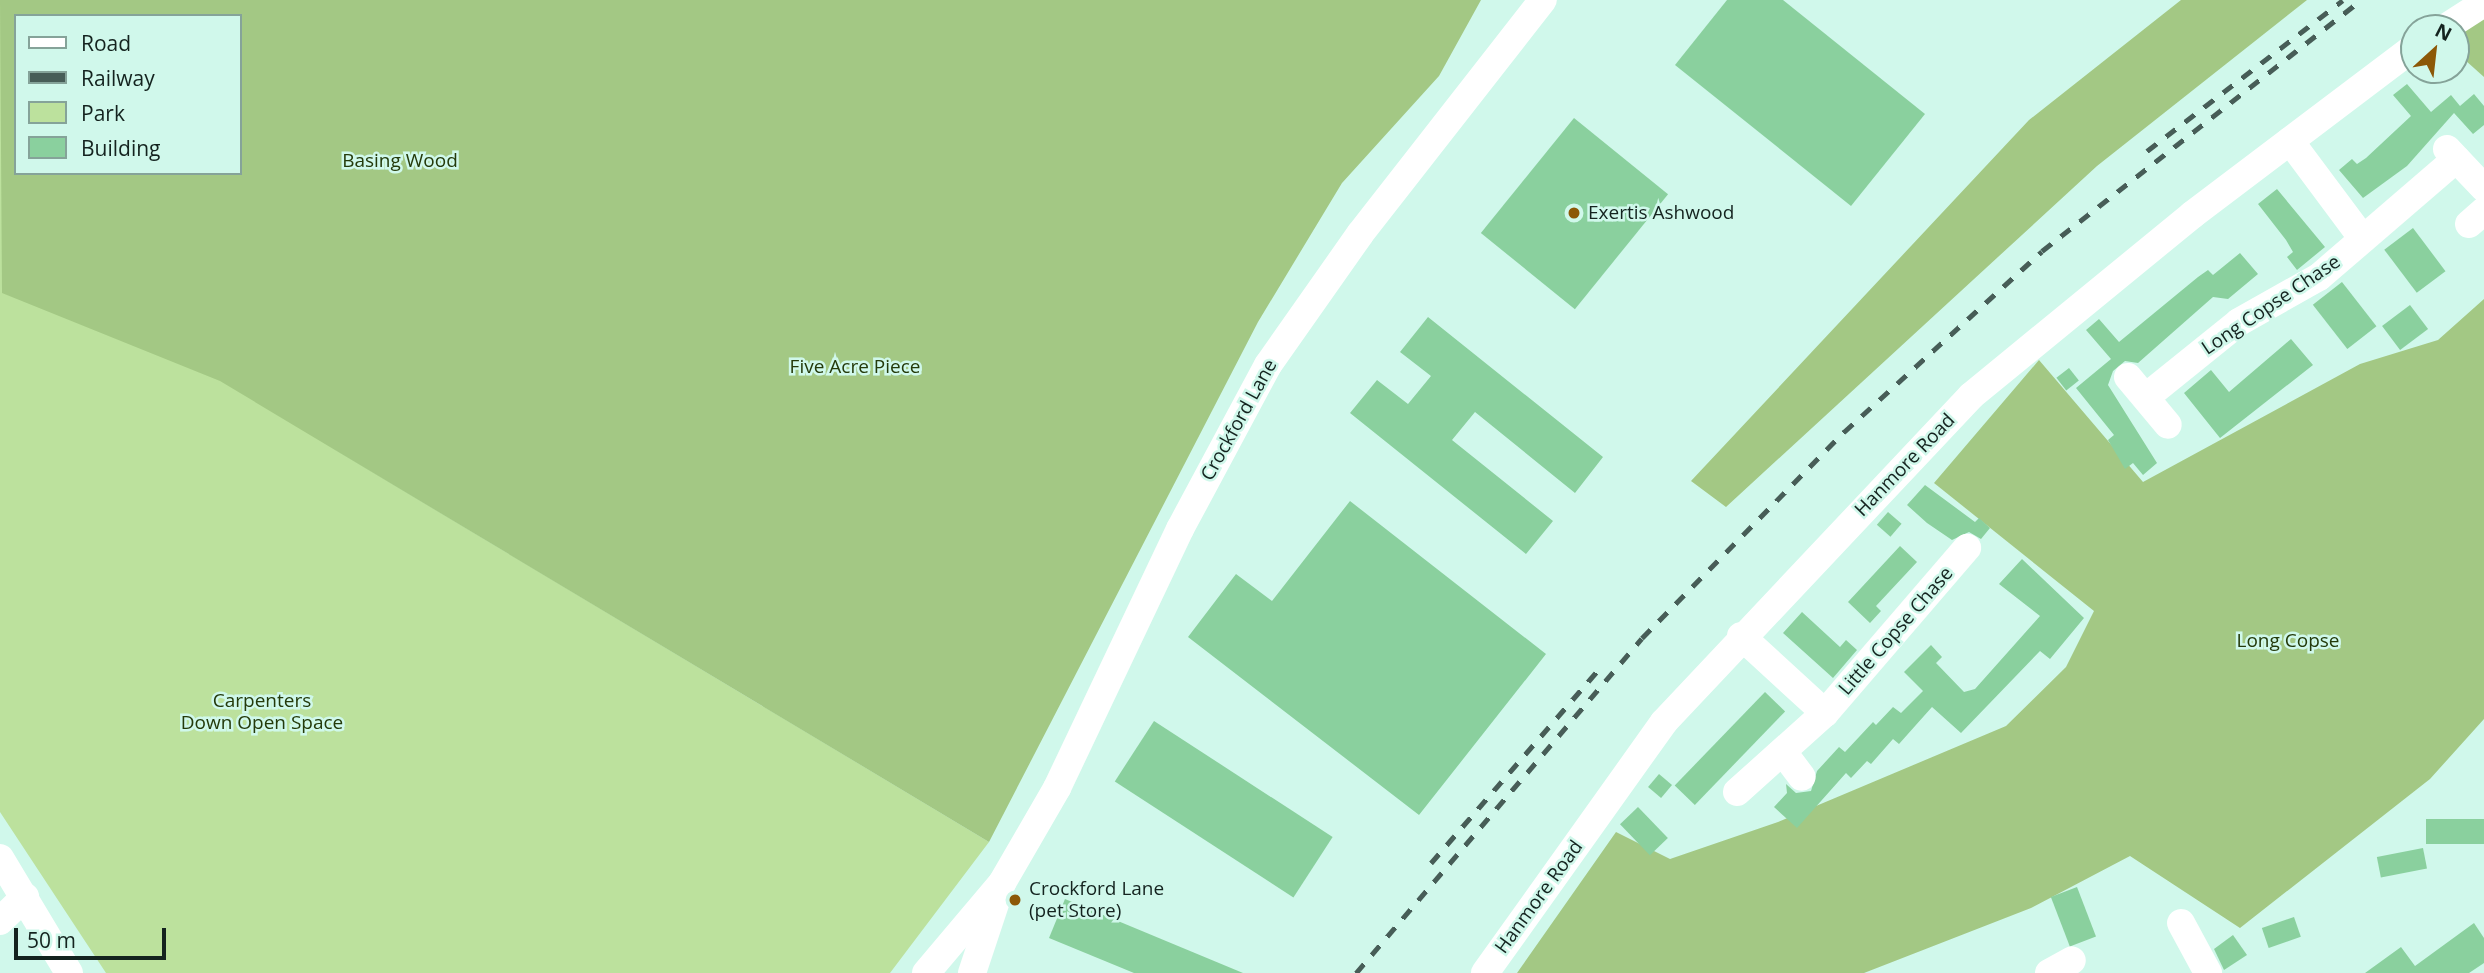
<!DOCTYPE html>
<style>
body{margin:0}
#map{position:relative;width:2484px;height:973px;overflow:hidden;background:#d0f8eb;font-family:"Open Sans",sans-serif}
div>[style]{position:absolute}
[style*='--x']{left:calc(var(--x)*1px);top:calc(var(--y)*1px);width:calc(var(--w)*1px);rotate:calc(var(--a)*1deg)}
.green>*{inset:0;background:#bce19d}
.forest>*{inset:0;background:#a3c884}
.building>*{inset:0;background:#8ad09e;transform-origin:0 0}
.minor>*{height:28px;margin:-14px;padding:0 14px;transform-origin:14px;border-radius:14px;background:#fff}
.rail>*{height:5px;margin-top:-2.5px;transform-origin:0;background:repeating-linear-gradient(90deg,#475d57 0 12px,transparent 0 24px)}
.dots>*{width:19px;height:19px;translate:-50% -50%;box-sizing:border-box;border:4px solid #d0f8eb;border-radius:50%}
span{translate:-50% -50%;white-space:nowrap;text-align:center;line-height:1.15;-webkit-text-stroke:5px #d0f8eb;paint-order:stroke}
.park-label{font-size:19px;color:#243a0a}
.poi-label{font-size:19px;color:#14231f}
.left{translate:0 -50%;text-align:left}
.street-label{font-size:19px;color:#14231f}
.legend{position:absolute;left:14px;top:14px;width:228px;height:161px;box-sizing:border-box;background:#d0f8eb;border:2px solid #85a399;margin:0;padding:9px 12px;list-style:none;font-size:21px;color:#14231f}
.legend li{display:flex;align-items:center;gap:14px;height:35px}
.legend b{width:35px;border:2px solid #85a399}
.north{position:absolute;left:2400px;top:14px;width:70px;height:70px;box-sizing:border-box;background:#d0f8eb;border:2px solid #85a399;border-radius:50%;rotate:27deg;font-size:19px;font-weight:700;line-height:28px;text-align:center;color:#14231f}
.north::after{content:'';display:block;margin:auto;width:24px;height:32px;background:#8c5807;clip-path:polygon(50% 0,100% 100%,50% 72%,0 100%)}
.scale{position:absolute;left:14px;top:928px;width:152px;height:32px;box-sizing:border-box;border:4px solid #14231f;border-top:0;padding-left:9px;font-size:21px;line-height:24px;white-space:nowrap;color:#14231f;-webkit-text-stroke:5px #d0f8eb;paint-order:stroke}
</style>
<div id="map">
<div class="green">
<i style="clip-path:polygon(evenodd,0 0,650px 0,336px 450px,989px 842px,890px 973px,106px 973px,0 812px,0 0,16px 16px,240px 16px,240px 173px,16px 173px,16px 16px)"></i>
</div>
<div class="forest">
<i style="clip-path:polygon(evenodd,0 0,1481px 0,1439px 76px,1342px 183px,1258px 322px,989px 842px,220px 381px,2px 293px,0 0,16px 16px,240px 16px,240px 173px,16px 173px,16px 16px)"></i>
<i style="clip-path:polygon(2181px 0,2307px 0,2097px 166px,1726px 507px,1691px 481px,2029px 120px)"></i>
<i style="clip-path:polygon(2484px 16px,2484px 77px,2456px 52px,2456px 33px)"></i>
<i style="clip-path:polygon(2484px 299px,2484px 719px,2430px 779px,2240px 928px,2130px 856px,2031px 908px,1864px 973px,1517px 973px,1616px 832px,1670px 859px,1778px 822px,2006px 726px,2066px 667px,2094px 611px,1934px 483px,2039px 360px,2143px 482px,2360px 364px,2438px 340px)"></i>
</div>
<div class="building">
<i style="clip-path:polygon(1727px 0,1783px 0,1925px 114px,1851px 206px,1675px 65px)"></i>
<i style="clip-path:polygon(2407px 84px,2431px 112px,2451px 95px,2460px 106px,2474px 94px,2484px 106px,2484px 125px,2473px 134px,2454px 113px,2407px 166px,2363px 198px,2339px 170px,2352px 159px,2357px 164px,2366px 158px,2411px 116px,2393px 95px)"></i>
<i style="left:1574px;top:118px;width:121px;height:148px;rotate:39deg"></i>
<i style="clip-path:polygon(2277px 189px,2325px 247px,2297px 270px,2287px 257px,2293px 252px,2286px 240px,2258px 204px)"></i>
<i style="left:2413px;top:228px;width:54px;height:36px;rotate:53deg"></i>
<i style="clip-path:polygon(2240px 253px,2258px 274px,2228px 299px,2213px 297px,2138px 363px,2125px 361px,2113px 371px,2108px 385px,2157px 463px,2143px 475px,2133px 463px,2125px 469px,2108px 440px,2114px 435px,2076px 388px,2111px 359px,2086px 330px,2099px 319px,2119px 342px,2198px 277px,2208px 270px,2213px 275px)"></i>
<i style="left:2342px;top:282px;width:56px;height:37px;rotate:52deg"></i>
<i style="left:2410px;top:305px;width:30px;height:35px;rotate:53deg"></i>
<i style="clip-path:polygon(1428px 317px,1603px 457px,1575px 493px,1475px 412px,1452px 440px,1553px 521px,1526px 554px,1350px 413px,1377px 380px,1408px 404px,1431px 376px,1400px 352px)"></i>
<i style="clip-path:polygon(2291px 339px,2313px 365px,2220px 438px,2184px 393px,2211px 370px,2229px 392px)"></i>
<i style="left:2069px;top:368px;width:16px;height:16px;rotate:52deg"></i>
<i style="clip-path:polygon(1925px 485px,1975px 522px,1979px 518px,1990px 528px,1981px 539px,1969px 532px,1952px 540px,1927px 523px,1907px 505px)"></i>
<i style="clip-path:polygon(1350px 501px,1546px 654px,1419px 815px,1188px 637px,1236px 574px,1272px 601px)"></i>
<i style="left:1888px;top:512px;width:18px;height:17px;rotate:41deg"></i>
<i style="clip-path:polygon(1900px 546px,1917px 562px,1876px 606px,1881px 611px,1870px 623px,1848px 602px)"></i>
<i style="clip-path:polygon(2022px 559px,2084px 618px,2050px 659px,2040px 651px,1961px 733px,1932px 707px,1899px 744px,1893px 739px,1871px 764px,1867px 761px,1851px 778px,1846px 773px,1797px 828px,1774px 807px,1787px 793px,1786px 784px,1796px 793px,1811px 791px,1817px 771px,1839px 747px,1845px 752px,1873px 722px,1876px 725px,1893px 707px,1901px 713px,1923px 691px,1904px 672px,1931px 645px,1942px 657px,1936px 663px,1964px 692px,1975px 689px,2040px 616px,1999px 584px)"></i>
<i style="clip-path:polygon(1802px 612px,1840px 647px,1846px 640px,1857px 650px,1833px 678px,1783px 633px)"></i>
<i style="left:1765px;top:692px;width:28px;height:130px;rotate:44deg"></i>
<i style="left:1154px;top:721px;width:213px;height:72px;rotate:33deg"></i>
<i style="left:1659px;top:774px;width:17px;height:17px;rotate:40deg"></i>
<i style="left:1638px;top:807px;width:43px;height:25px;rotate:46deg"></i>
<i style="left:2484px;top:819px;width:25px;height:58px;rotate:90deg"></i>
<i style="left:2423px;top:848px;width:21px;height:47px;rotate:79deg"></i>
<i style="left:2077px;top:887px;width:53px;height:28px;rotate:69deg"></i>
<i style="clip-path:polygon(1065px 899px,1243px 973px,1134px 973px,1049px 938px)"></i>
<i style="left:2294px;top:917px;width:21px;height:34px;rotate:71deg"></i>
<i style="clip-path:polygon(2474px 923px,2484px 938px,2484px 963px,2469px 973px,2365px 973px,2401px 947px,2415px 966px)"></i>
<i style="clip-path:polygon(2233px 935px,2247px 955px,2224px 970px,2214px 949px)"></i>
</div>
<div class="minor">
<i style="--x:2445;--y:28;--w:46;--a:-32.7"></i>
<i style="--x:2290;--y:141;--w:122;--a:53.3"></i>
<i style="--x:2447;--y:149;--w:54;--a:46.5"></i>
<i style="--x:2469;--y:224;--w:20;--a:-41"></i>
<i style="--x:2128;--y:377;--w:62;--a:50.2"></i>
<i style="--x:2146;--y:397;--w:119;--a:-38.9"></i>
<i style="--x:2239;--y:322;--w:92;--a:-29.4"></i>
<i style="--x:2319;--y:277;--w:181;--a:-40.7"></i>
<i style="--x:1741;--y:636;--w:114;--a:42.5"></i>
<i style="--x:1783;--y:752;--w:31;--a:53"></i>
<i style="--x:1737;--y:792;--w:118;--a:-41.9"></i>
<i style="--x:1825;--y:713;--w:218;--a:-49.3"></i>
<i style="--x:0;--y:858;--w:134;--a:59"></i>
<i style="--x:0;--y:921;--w:35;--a:-44"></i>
<i style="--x:2181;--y:923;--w:57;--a:61.6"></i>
<i style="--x:926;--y:973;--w:118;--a:-49.8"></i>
<i style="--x:1002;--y:883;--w:110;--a:-59.9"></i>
<i style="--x:1057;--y:788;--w:287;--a:-64.6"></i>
<i style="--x:1180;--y:529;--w:186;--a:-61.8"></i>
<i style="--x:1268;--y:365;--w:160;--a:-54.9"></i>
<i style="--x:1360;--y:234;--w:297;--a:-52"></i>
<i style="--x:972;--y:973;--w:85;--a:-71.6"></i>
<i style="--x:1485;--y:973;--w:308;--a:-54.5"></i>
<i style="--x:1664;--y:722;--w:448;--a:-46.7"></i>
<i style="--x:1971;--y:396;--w:286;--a:-39.3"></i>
<i style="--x:2192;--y:215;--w:278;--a:-37.1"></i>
<i style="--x:2049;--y:973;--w:26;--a:-29"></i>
</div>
<div class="rail">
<i style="--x:2147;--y:151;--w:247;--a:-37.6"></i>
<i style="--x:1431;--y:863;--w:255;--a:-49.1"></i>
<i style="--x:1356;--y:973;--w:440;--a:-49.5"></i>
<i style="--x:1642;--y:638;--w:289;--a:-45.6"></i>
<i style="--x:1844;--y:432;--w:268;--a:-42.4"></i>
<i style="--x:2042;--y:251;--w:406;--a:-38.2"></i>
</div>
<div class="dots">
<i style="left:1574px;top:213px;background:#8c5807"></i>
<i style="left:1015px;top:900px;background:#8c5807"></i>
</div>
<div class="park-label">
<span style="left:400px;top:161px">Basing Wood</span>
<span style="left:855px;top:367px">Five Acre Piece</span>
<span style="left:2288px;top:641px">Long Copse</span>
<span style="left:262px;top:712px">Carpenters<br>Down Open Space</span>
</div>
<div class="poi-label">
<span class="left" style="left:1588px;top:213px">Exertis Ashwood</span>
<span class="left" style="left:1029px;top:900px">Crockford Lane<br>(pet Store)</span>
</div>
<div class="street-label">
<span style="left:2271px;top:305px;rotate:-34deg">Long Copse Chase</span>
<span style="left:1239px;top:420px;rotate:-61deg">Crockford Lane</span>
<span style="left:1905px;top:465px;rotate:-46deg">Hanmore Road</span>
<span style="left:1896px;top:631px;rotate:-49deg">Little Copse Chase</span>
<span style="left:1539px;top:897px;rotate:-54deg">Hanmore Road</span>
</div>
<ul class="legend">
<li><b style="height:9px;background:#fff"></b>Road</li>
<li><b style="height:9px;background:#475d57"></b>Railway</li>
<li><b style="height:19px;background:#bce19d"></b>Park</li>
<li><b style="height:19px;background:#8ad09e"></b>Building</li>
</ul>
<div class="north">N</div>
<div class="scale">50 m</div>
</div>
